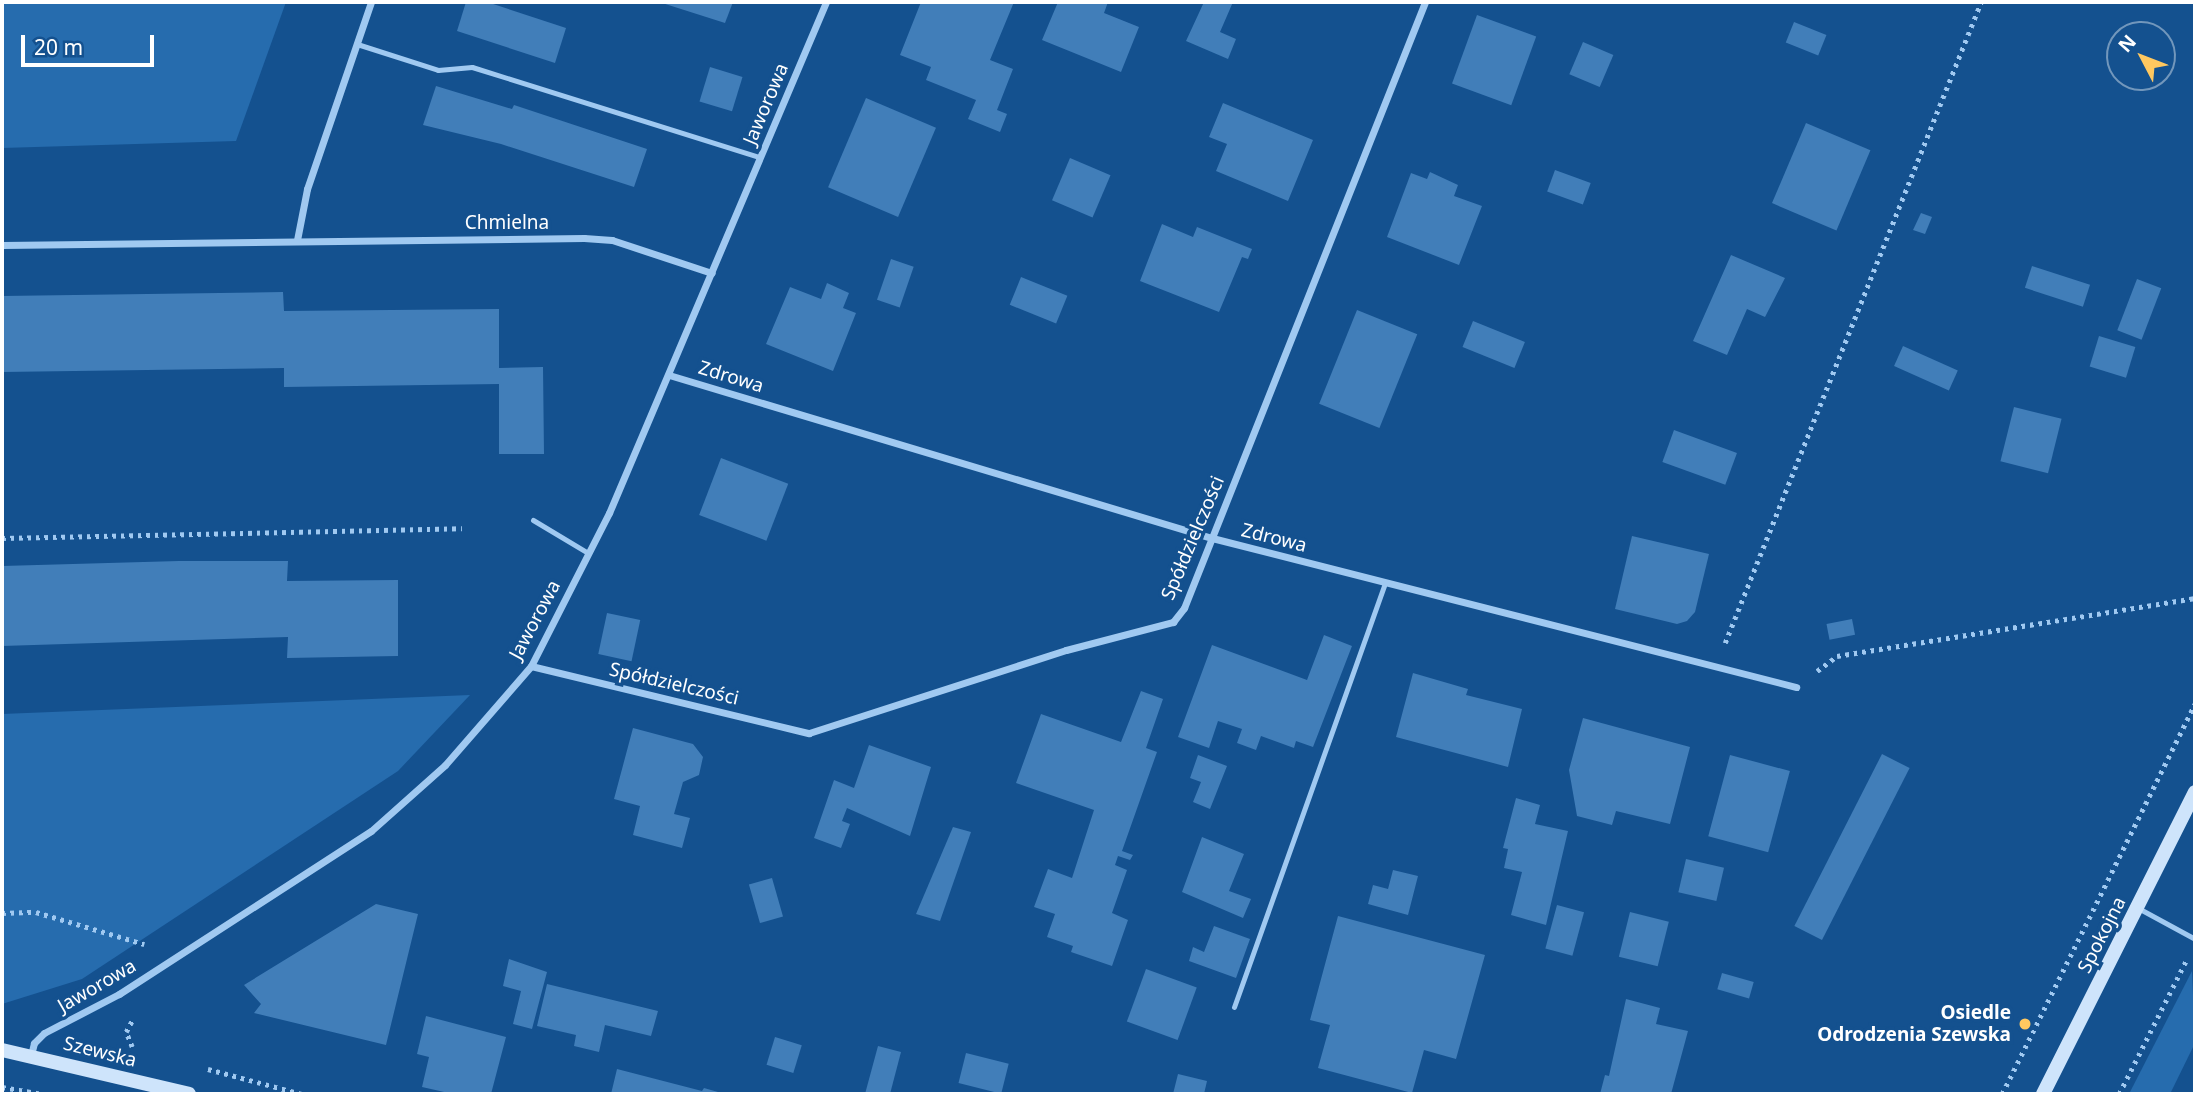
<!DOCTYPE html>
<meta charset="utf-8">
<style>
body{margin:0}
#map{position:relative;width:2197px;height:1096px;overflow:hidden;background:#14518f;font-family:"Noto Sans",sans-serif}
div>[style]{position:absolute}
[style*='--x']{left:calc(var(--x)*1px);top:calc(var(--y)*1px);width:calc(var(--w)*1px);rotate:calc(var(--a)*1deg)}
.green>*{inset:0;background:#266cae}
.building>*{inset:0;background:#417eb9;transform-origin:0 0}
.path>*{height:4.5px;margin-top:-2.25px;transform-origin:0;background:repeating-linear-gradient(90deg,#a0c9f1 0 3.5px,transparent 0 8.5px)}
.lane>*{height:5px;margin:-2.5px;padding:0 2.5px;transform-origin:2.5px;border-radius:2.5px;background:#a0c9f1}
.street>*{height:7px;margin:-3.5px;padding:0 3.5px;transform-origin:3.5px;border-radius:3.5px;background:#a0c9f1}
.secondary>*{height:14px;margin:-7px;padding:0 7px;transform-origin:7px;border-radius:7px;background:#cee4fb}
.dots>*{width:19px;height:19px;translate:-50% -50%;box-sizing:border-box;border:4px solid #14518f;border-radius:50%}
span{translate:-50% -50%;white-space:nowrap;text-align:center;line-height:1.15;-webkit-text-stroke:7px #14518f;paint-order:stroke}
.street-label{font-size:19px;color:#fff}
.poi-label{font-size:19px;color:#fff;font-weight:700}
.right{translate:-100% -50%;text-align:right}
.frame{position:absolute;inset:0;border:4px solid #fff;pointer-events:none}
.north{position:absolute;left:2106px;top:21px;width:70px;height:70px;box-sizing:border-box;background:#14518f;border:2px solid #7297bc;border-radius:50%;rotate:312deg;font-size:19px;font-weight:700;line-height:28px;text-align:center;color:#fff}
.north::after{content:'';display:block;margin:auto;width:24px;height:32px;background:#ffc860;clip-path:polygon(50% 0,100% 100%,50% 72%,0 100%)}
.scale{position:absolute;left:21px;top:35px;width:133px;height:32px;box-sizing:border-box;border:4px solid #fff;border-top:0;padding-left:9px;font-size:21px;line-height:24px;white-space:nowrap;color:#fff;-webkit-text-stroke:5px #14518f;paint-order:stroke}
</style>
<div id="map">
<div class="green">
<i style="clip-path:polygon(2px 2px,286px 2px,236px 141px,2px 148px)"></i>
<i style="clip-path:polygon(470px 695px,398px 771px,82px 979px,2px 1004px,2px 714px)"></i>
<i style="clip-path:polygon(2192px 971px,2195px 1043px,2170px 1094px,2129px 1094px)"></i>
</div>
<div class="building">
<i style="clip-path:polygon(466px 2px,487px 2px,566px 28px,555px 63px,457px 31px)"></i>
<i style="clip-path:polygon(659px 2px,733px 2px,725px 23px)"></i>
<i style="clip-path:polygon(921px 2px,1014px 2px,990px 60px,1013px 69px,997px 110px,1007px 114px,1000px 132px,968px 119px,976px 100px,926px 80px,931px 67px,900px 55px)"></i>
<i style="clip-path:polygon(1058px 2px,1108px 2px,1104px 13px,1139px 27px,1121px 72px,1042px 40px)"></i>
<i style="clip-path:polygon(1204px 2px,1233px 2px,1220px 32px,1236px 39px,1228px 59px,1186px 41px)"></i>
<i style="left:1477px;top:15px;width:63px;height:73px;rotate:20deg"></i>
<i style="left:1794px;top:22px;width:35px;height:22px;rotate:22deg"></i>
<i style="left:1583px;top:42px;width:33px;height:35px;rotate:23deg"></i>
<i style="left:710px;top:67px;width:34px;height:36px;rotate:17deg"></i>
<i style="clip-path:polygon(436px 86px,512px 109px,514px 105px,647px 149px,634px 187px,501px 144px,423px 125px)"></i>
<i style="left:866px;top:98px;width:76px;height:97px;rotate:23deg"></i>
<i style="clip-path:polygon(1223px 103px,1313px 140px,1288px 201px,1216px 171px,1227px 144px,1209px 137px)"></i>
<i style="left:1806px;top:123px;width:70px;height:87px;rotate:23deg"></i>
<i style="left:1070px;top:158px;width:44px;height:46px;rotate:23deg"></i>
<i style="left:1555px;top:170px;width:38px;height:23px;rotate:20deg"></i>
<i style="clip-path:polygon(1430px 172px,1458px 185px,1454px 196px,1482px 206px,1459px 265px,1387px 237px,1411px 173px,1427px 179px)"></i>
<i style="clip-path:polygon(1921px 213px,1932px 217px,1925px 234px,1913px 230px)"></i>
<i style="clip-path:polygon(1162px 224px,1193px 237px,1197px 227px,1252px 249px,1248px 259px,1242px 257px,1219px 312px,1140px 281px)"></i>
<i style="clip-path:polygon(1731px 255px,1785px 278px,1765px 317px,1747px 309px,1727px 355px,1693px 341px)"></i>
<i style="left:891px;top:259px;width:24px;height:43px;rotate:19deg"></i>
<i style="left:2032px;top:266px;width:61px;height:23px;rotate:18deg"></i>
<i style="left:1021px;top:277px;width:50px;height:30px;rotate:22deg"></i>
<i style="left:2137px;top:279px;width:26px;height:55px;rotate:21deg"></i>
<i style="clip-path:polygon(827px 283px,849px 293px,843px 308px,856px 313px,833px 371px,766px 344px,790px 287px,821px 299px)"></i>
<i style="clip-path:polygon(283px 292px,284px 311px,499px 309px,499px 368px,543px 367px,544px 454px,499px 454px,499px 384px,284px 387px,284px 368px,2px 372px,2px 296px)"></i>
<i style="left:1357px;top:310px;width:65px;height:101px;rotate:22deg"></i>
<i style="left:1473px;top:321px;width:56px;height:28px;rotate:22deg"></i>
<i style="left:2099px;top:336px;width:38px;height:32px;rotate:17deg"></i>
<i style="left:1903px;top:346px;width:60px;height:22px;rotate:24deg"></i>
<i style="left:2014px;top:407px;width:49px;height:56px;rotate:14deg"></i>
<i style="left:1674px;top:430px;width:67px;height:34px;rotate:20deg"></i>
<i style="left:721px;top:458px;width:72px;height:61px;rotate:21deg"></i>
<i style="clip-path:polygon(1632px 536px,1709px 554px,1695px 612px,1687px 621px,1677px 624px,1615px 609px)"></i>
<i style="clip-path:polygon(179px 561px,288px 561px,287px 581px,398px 580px,398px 656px,287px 658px,288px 637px,2px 646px,2px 566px)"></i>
<i style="left:607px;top:613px;width:34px;height:42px;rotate:12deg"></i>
<i style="left:1852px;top:619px;width:16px;height:26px;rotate:79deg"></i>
<i style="clip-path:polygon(1324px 635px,1352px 646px,1313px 747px,1296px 741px,1294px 748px,1261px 736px,1256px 750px,1237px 743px,1242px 729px,1218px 721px,1209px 748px,1178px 737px,1212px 645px,1307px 680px)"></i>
<i style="clip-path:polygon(1413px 673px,1468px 689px,1466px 695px,1522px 709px,1508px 767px,1396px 737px)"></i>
<i style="clip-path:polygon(1141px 691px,1163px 699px,1146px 748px,1157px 752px,1122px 851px,1133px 855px,1130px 860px,1118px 856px,1115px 865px,1127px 870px,1112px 913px,1128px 920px,1112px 966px,1071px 952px,1073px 946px,1047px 937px,1055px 914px,1034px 907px,1048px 869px,1072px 878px,1094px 810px,1016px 783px,1041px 714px,1121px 742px)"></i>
<i style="clip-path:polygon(1583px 718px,1690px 747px,1670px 824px,1616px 811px,1612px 825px,1577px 816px,1569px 770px)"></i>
<i style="clip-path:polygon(633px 728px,693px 744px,703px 757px,699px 775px,683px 782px,674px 814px,690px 818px,682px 848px,633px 835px,640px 806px,614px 799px)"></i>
<i style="clip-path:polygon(869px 745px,931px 767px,910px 836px,847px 808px,842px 821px,850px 824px,841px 848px,814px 838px,834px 780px,854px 788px)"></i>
<i style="left:1882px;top:754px;width:31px;height:193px;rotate:27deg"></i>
<i style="clip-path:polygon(1198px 755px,1227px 766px,1210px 809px,1193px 802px,1201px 782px,1190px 778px)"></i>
<i style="left:1730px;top:755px;width:62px;height:84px;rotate:15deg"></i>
<i style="clip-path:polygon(1516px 798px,1540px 805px,1535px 824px,1568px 831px,1546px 925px,1511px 915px,1522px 872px,1504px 868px,1508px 849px,1503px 848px)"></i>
<i style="clip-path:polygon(953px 827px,971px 832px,940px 921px,916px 914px)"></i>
<i style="clip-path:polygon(1202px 837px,1244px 854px,1229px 891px,1251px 899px,1243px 918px,1182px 892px)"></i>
<i style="left:1686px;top:859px;width:39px;height:34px;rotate:13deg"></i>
<i style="clip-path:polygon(1393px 870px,1418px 876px,1408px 915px,1368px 904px,1373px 885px,1388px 889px)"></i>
<i style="left:772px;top:878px;width:40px;height:24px;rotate:74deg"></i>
<i style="clip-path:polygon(376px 904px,418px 914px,386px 1045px,254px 1013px,261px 1004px,244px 985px)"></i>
<i style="left:1557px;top:905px;width:28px;height:45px;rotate:15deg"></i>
<i style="left:1630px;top:912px;width:40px;height:46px;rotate:14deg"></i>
<i style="clip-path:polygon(1338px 916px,1485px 955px,1456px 1059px,1424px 1050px,1412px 1093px,1318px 1068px,1330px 1025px,1310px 1020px)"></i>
<i style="clip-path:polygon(1214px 926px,1250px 939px,1236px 978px,1189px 961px,1193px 947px,1204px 952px)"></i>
<i style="clip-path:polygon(509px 959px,547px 972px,532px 1029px,513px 1024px,521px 991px,503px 986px)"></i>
<i style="left:1146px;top:969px;width:54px;height:56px;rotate:20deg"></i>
<i style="left:1722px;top:973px;width:33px;height:17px;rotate:16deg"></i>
<i style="clip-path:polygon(547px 984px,658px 1011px,651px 1036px,605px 1025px,599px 1052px,574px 1046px,576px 1035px,537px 1026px)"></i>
<i style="clip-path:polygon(1626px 999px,1660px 1008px,1656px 1024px,1688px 1031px,1671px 1094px,1600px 1094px,1605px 1075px,1609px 1076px)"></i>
<i style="clip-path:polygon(426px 1016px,506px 1037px,491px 1094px,453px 1094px,422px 1087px,429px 1057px,417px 1054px)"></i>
<i style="left:775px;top:1037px;width:28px;height:29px;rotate:17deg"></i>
<i style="clip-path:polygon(878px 1046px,901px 1052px,890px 1094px,865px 1094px)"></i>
<i style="left:966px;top:1053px;width:44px;height:31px;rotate:14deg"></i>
<i style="clip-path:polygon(617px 1069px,702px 1091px,704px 1088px,725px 1094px,611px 1094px)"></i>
<i style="clip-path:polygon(1178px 1074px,1207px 1081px,1204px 1094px,1173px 1094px)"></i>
</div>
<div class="path">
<i style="--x:2;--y:538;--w:460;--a:-1.2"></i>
<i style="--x:1725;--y:643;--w:690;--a:-68.23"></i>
<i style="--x:1817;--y:671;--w:25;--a:-37"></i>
<i style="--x:1837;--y:656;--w:363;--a:-9.2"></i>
<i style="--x:2;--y:913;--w:34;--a:-2"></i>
<i style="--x:36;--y:912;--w:113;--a:16.5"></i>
<i style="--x:132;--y:1047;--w:16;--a:-112"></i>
<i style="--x:126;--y:1032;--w:15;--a:-62"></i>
<i style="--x:208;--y:1069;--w:97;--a:14.9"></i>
<i style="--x:2;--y:1087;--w:41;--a:9.9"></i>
<i style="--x:2002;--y:1094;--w:436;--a:-63.7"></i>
<i style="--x:2119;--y:1094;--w:149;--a:-63.3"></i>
</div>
<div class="lane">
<i style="--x:357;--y:44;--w:85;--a:17.8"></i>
<i style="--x:438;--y:70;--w:34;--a:-5"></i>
<i style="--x:472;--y:67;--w:302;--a:17.4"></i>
<i style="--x:533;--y:520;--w:64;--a:31"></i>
<i style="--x:2138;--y:908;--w:65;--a:28.5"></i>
<i style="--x:1234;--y:1007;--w:451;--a:-70.4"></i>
</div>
<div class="street">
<i style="--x:297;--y:240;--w:52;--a:-78.9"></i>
<i style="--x:307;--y:189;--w:198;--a:-71.1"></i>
<i style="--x:2;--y:245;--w:582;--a:-0.69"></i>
<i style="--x:584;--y:238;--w:28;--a:4"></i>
<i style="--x:612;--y:240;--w:105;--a:18.3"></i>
<i style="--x:669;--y:375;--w:567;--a:16.71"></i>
<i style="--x:1212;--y:538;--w:603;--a:14.31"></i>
<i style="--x:531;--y:666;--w:286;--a:13.6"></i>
<i style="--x:809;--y:733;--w:270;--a:-17.9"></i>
<i style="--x:1066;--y:650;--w:111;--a:-14.7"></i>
<i style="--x:1173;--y:622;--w:18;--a:-52"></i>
<i style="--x:1184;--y:608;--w:652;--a:-68.31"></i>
<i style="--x:31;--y:1055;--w:12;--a:-76"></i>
<i style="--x:34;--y:1043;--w:14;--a:-45"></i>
<i style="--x:44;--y:1033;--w:85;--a:-27.5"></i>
<i style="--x:119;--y:994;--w:300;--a:-32.9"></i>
<i style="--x:371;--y:831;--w:99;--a:-41.7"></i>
<i style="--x:445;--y:765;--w:131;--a:-49"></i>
<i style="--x:531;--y:666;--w:172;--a:-63"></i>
<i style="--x:609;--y:513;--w:555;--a:-66.99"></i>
</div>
<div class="secondary">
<i style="--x:2;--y:1050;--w:192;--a:13.2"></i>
<i style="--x:2043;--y:1094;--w:338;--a:-63.3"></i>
</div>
<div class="dots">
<i style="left:2025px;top:1024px;background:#ffc860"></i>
</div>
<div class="street-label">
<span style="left:766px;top:104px;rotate:-67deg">Jaworowa</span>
<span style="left:507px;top:223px">Chmielna</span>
<span style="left:731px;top:377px;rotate:17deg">Zdrowa</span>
<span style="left:1193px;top:538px;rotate:-67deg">Spółdzielczości</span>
<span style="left:1274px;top:538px;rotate:14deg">Zdrowa</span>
<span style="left:535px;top:620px;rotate:-62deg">Jaworowa</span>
<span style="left:674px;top:684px;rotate:13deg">Spółdzielczości</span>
<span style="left:2102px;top:935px;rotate:-63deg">Spokojna</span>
<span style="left:97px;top:986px;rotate:-30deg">Jaworowa</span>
<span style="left:100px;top:1052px;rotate:14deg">Szewska</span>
</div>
<div class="poi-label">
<span class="right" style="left:2011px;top:1024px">Osiedle<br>Odrodzenia Szewska</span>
</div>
<div class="frame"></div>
<div class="north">N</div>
<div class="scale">20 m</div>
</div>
